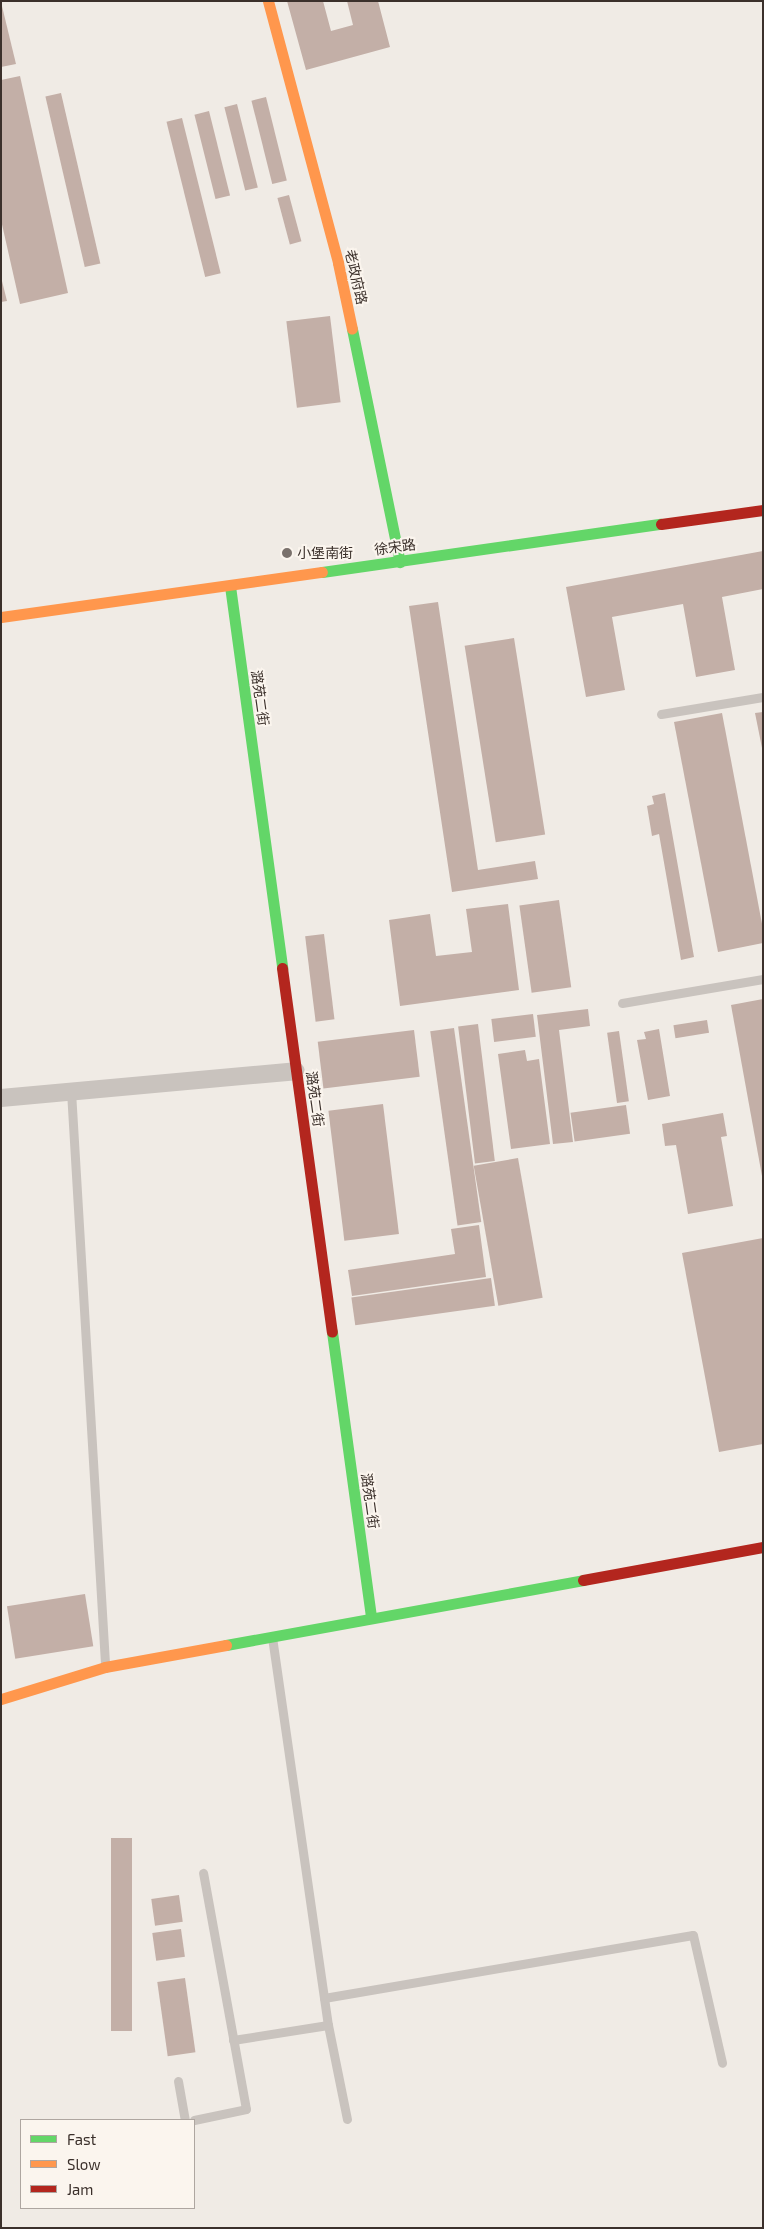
<!DOCTYPE html>
<meta charset="utf-8">
<style>
body{margin:0}
#map{position:relative;width:764px;height:2229px;overflow:hidden;background:#f0ebe5;font-family:"Exo 2","Noto Sans SC",sans-serif}
div>[style]{position:absolute}
[style*='--x']{left:calc(var(--x)*1px);top:calc(var(--y)*1px);width:calc(var(--w)*1px);rotate:calc(var(--a)*1deg)}
.building>*{inset:0;background:#c3afa7;transform-origin:0 0}
.lane>*{height:9px;margin:-4.5px;padding:0 4.5px;transform-origin:4.5px;border-radius:4.5px;background:#c9c3be}
.street>*{height:18px;margin:-9px;padding:0 9px;transform-origin:9px;border-radius:9px;background:#c9c3be}
.fast>*{height:11px;margin:-5.5px;padding:0 5.5px;transform-origin:5.5px;border-radius:5.5px;background:#63d668}
.slow>*{height:11px;margin:-5.5px;padding:0 5.5px;transform-origin:5.5px;border-radius:5.5px;background:#ff974d}
.jam>*{height:11px;margin:-5.5px;padding:0 5.5px;transform-origin:5.5px;border-radius:5.5px;background:#b3261e}
.dots>*{width:14px;height:14px;translate:-50% -50%;box-sizing:border-box;border:2px solid #fbf5ee;border-radius:50%}
span{translate:-50% -50%;white-space:nowrap;text-align:center;line-height:1.15;-webkit-text-stroke:4px #fbf5ee;paint-order:stroke}
.street-label{font-size:14px;color:#3b302b}
.poi-label{font-size:14px;color:#3b302b}
.left{translate:0 -50%;text-align:left}
.frame{position:absolute;inset:0;border:2px solid #3b302b;pointer-events:none}
.legend{position:absolute;left:20px;top:2119px;width:175px;height:90px;box-sizing:border-box;background:#fbf5ee;border:1px solid #aea6a0;margin:0;padding:6px 9px;list-style:none;font-size:15px;color:#3b302b}
.legend li{display:flex;align-items:center;gap:10px;height:25px}
.legend b{width:25px;border:1px solid #aea6a0}
</style>
<div id="map">
<div class="building">
<i style="clip-path:polygon(287px 1px,323px 1px,331px 31px,353px 25px,347px 1px,378px 1px,390px 47px,306px 70px)"></i>
<i style="clip-path:polygon(1px 2px,16px 64px,1px 67px)"></i>
<i style="clip-path:polygon(20px 76px,68px 293px,20px 304px,1px 220px,1px 80px)"></i>
<i style="left:61px;top:93px;width:175px;height:16px;rotate:77deg"></i>
<i style="left:266px;top:97px;width:86px;height:15px;rotate:76deg"></i>
<i style="left:237px;top:104px;width:86px;height:13px;rotate:76deg"></i>
<i style="left:209px;top:111px;width:87px;height:15px;rotate:76deg"></i>
<i style="left:182px;top:118px;width:160px;height:16px;rotate:76deg"></i>
<i style="left:289px;top:195px;width:48px;height:12px;rotate:75deg"></i>
<i style="clip-path:polygon(1px 277px,7px 301px,1px 302px)"></i>
<i style="left:330px;top:316px;width:87px;height:44px;rotate:83deg"></i>
<i style="clip-path:polygon(763px 551px,763px 589px,722px 597px,735px 670px,696px 677px,683px 604px,612px 617px,625px 690px,586px 697px,566px 587px)"></i>
<i style="clip-path:polygon(438px 602px,478px 870px,535px 861px,538px 879px,452px 892px,409px 606px)"></i>
<i style="left:514px;top:638px;width:199px;height:50px;rotate:81deg"></i>
<i style="clip-path:polygon(763px 712px,763px 748px,762px 748px,755px 713px)"></i>
<i style="clip-path:polygon(722px 713px,763px 929px,763px 943px,718px 952px,674px 722px)"></i>
<i style="clip-path:polygon(665px 793px,694px 957px,681px 960px,659px 834px,652px 836px,647px 806px,654px 804px,652px 796px)"></i>
<i style="left:559px;top:900px;width:88px;height:40px;rotate:82deg"></i>
<i style="clip-path:polygon(508px 904px,519px 990px,400px 1006px,389px 920px,430px 914px,436px 956px,472px 952px,466px 909px)"></i>
<i style="left:324px;top:934px;width:86px;height:19px;rotate:83deg"></i>
<i style="clip-path:polygon(763px 999px,763px 1176px,762px 1176px,731px 1005px)"></i>
<i style="clip-path:polygon(588px 1009px,590px 1026px,559px 1030px,573px 1142px,553px 1144px,537px 1015px)"></i>
<i style="left:533px;top:1014px;width:23px;height:42px;rotate:83deg"></i>
<i style="left:707px;top:1020px;width:13px;height:34px;rotate:81deg"></i>
<i style="left:478px;top:1024px;width:138px;height:20px;rotate:83deg"></i>
<i style="left:454px;top:1028px;width:196px;height:24px;rotate:82deg"></i>
<i style="clip-path:polygon(659px 1029px,670px 1096px,648px 1100px,637px 1040px,646px 1039px,644px 1032px)"></i>
<i style="left:414px;top:1030px;width:47px;height:97px;rotate:83deg"></i>
<i style="left:619px;top:1031px;width:71px;height:12px;rotate:82deg"></i>
<i style="clip-path:polygon(525px 1050px,527px 1061px,539px 1059px,550px 1144px,511px 1149px,498px 1054px)"></i>
<i style="left:383px;top:1104px;width:131px;height:55px;rotate:83deg"></i>
<i style="left:626px;top:1105px;width:29px;height:56px;rotate:82deg"></i>
<i style="clip-path:polygon(723px 1113px,727px 1136px,721px 1137px,733px 1206px,688px 1214px,676px 1145px,665px 1146px,662px 1124px)"></i>
<i style="left:518px;top:1158px;width:142px;height:45px;rotate:80deg"></i>
<i style="clip-path:polygon(479px 1225px,486px 1277px,352px 1296px,348px 1270px,455px 1254px,451px 1229px)"></i>
<i style="clip-path:polygon(763px 1238px,763px 1444px,719px 1452px,682px 1253px)"></i>
<i style="left:491px;top:1278px;width:28px;height:141px;rotate:82deg"></i>
<i style="left:85px;top:1594px;width:53px;height:79px;rotate:81deg"></i>
<i style="left:111px;top:1838px;width:21px;height:193px"></i>
<i style="left:179px;top:1895px;width:27px;height:28px;rotate:82deg"></i>
<i style="left:181px;top:1929px;width:28px;height:29px;rotate:82deg"></i>
<i style="left:185px;top:1978px;width:75px;height:28px;rotate:82deg"></i>
</div>
<div class="lane">
<i style="--x:661;--y:714;--w:103;--a:-9.5"></i>
<i style="--x:622;--y:1003;--w:143;--a:-9.7"></i>
<i style="--x:71;--y:1091;--w:574;--a:86.6"></i>
<i style="--x:272;--y:1637;--w:392;--a:81.8"></i>
<i style="--x:328;--y:2025;--w:96;--a:78.6"></i>
<i style="--x:324;--y:1998;--w:374;--a:-9.7"></i>
<i style="--x:693;--y:1935;--w:131;--a:77.2"></i>
<i style="--x:233;--y:2040;--w:96;--a:-9"></i>
<i style="--x:178;--y:2081;--w:40;--a:80"></i>
<i style="--x:194;--y:2120;--w:53;--a:-11.9"></i>
<i style="--x:246;--y:2109;--w:240;--a:-100.3"></i>
</div>
<div class="street">
<i style="--x:1;--y:1098;--w:296;--a:-5.2"></i>
</div>
<div class="fast">
<i style="--x:352;--y:329;--w:238;--a:78.4"></i>
<i style="--x:322;--y:572;--w:342;--a:-8.1"></i>
<i style="--x:230;--y:586;--w:386;--a:82.2"></i>
<i style="--x:332;--y:1332;--w:288;--a:82.2"></i>
<i style="--x:226;--y:1645;--w:363;--a:-10.3"></i>
</div>
<div class="slow">
<i style="--x:268;--y:1;--w:271;--a:75"></i>
<i style="--x:338;--y:263;--w:67;--a:78"></i>
<i style="--x:1;--y:617;--w:324;--a:-8"></i>
<i style="--x:1;--y:1699;--w:109;--a:-17.1"></i>
<i style="--x:105;--y:1667;--w:123;--a:-10.3"></i>
</div>
<div class="jam">
<i style="--x:661;--y:524;--w:103;--a:-7.8"></i>
<i style="--x:282;--y:968;--w:367;--a:82.2"></i>
<i style="--x:583;--y:1580;--w:183;--a:-10.4"></i>
</div>
<div class="dots">
<i style="left:287px;top:553px;background:#7a716c"></i>
</div>
<div class="street-label">
<span style="left:356px;top:277px;rotate:77deg">老政府路</span>
<span style="left:395px;top:547px;rotate:-8deg">徐宋路</span>
<span style="left:260px;top:698px;rotate:82deg">潞苑二街</span>
<span style="left:315px;top:1099px;rotate:82deg">潞苑二街</span>
<span style="left:370px;top:1501px;rotate:82deg">潞苑二街</span>
</div>
<div class="poi-label">
<span class="left" style="left:297px;top:553px">小堡南街</span>
</div>
<div class="frame"></div>
<ul class="legend">
<li><b style="height:6px;background:#63d668"></b>Fast</li>
<li><b style="height:6px;background:#ff974d"></b>Slow</li>
<li><b style="height:6px;background:#b3261e"></b>Jam</li>
</ul>
</div>
